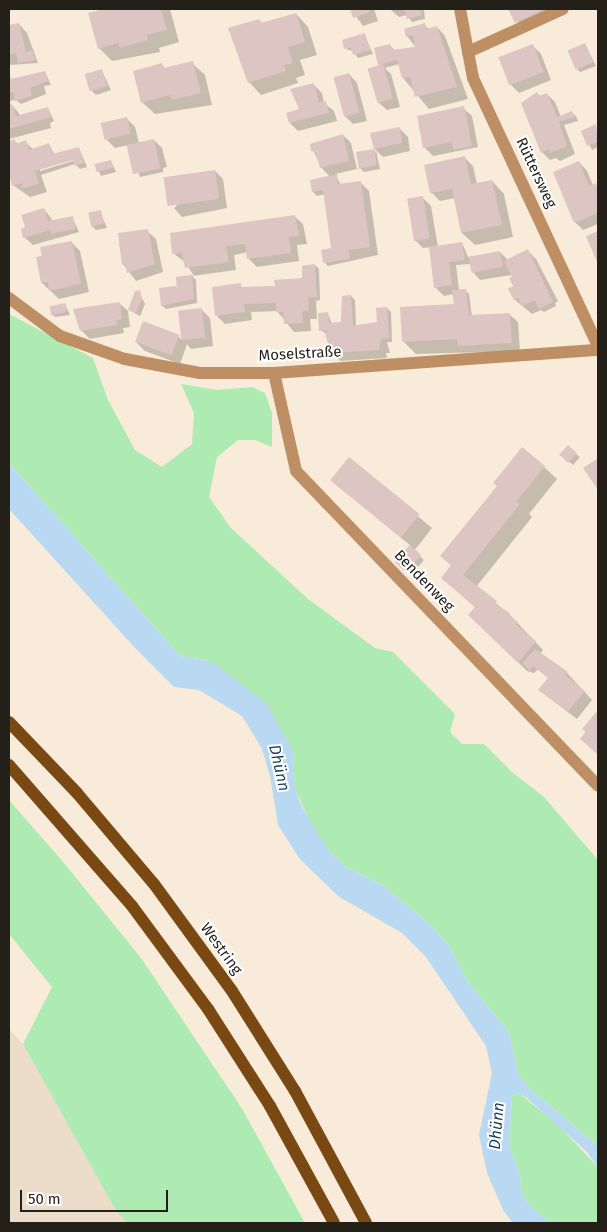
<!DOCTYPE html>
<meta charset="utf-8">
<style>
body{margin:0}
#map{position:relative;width:607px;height:1232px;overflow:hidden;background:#f8ebda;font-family:"Fira Sans",sans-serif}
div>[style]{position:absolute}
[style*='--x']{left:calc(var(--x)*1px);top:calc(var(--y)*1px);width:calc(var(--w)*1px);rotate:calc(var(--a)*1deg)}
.industrial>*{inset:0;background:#ebddca}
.green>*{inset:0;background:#adebb3}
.water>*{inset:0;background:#b8d9f1}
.shadow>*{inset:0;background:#0003}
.building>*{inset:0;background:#dcc5c3;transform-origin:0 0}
.minor>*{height:12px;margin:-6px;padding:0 6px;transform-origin:6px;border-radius:6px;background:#be8f64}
.major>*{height:12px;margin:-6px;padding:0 6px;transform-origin:6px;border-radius:6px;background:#7a4913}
span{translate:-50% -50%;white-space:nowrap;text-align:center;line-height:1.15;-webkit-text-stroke:4px #fff;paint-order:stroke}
.street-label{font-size:15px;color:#231f19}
.water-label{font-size:16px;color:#1a4059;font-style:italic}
.frame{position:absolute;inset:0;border:10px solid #231f19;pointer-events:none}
.scale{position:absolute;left:20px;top:1190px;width:148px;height:22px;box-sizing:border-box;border:2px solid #231f19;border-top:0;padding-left:6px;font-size:15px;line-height:18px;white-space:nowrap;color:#231f19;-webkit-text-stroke:4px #fff;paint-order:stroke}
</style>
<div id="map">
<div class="industrial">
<i style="clip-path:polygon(9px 1029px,23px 1044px,115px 1209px,127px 1223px,9px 1223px)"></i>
</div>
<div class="green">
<i style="clip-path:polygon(9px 314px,93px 358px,108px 400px,135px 450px,162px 467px,192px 444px,194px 413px,181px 384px,217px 390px,252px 387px,265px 393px,272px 413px,272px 447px,255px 440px,238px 440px,217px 457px,209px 497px,230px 527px,308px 599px,375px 648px,393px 652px,455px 714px,450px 732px,462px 744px,484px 744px,513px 773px,544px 797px,598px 860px,598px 1146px,532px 1091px,518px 1074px,509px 1032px,469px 984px,449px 946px,432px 926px,381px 884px,346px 867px,330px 852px,313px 829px,295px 789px,293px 751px,205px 660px,180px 656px,9px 463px)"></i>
<i style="clip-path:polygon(9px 800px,64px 863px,141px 958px,241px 1107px,305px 1223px,127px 1223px,115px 1209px,23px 1044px,52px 987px,9px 934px)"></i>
<i style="clip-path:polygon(519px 1093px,557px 1124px,598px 1167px,598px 1223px,550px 1223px,529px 1205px,521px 1191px,520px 1175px,509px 1145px,512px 1096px)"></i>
</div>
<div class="water">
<i style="clip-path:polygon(9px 463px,180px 656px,205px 660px,217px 665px,266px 703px,293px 751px,295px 789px,302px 807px,330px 852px,346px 867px,381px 884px,432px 926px,449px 946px,469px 984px,509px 1032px,518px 1074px,532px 1091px,598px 1146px,598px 1167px,587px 1152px,527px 1098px,519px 1093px,512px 1096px,509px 1145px,520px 1175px,521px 1191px,529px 1205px,550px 1223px,513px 1223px,503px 1210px,487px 1173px,479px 1135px,492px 1073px,486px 1046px,426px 957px,402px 933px,338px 896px,299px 858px,278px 825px,270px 776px,262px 749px,242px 716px,199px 690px,174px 687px,136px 649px,9px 509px)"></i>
</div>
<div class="shadow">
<i style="clip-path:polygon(110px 9px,170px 9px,179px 42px,159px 48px,160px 52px,112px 61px,99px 48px,90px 14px)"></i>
<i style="clip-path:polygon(351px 9px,374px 9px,378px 21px,363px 26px)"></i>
<i style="clip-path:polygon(390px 9px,424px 9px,425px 19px,412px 22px,407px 15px,399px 17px)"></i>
<i style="clip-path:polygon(509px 9px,569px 9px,524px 31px)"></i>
<i style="clip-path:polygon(296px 14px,308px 27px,317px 55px,300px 60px,305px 75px,296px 78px,298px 83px,261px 95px,249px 82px,259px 20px,263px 24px)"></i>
<i style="clip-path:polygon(19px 24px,27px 33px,38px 63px,9px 65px,9px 27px)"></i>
<i style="clip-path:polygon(425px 25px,430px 30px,437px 27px,445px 36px,468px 99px,429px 109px,403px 78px,399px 64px,385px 68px,391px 74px,400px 107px,387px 110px,378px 102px,380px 64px,390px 45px,395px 51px,417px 49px,407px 36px)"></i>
<i style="clip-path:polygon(364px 34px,373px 54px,358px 58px,353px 51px,346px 49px)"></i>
<i style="clip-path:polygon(585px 44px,596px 66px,580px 72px,576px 68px)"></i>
<i style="clip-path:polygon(532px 45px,541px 54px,551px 80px,519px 93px,511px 85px,500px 58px)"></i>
<i style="clip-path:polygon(192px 63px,205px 75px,212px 105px,155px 114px,142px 102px,162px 65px,166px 69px)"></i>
<i style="clip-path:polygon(102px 71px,111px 90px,96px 95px,92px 91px)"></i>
<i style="clip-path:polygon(45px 72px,51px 85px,44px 86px,46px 94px,21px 104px,16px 100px,9px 101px,9px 78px,12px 80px)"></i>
<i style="clip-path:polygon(349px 74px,357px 83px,367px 121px,353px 124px,345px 116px)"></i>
<i style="clip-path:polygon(313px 84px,322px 93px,324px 103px,334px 111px,337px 121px,298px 131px,290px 123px,301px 110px)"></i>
<i style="clip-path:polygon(537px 94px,540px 96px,547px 94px,555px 102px,561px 117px,572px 113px,576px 116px,578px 121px,564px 125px,575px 154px,560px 161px,556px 158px,550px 160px,542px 152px)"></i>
<i style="clip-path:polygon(12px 105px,21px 116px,48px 108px,54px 121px,50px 123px,51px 128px,9px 139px,9px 106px)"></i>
<i style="clip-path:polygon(463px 108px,472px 116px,478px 147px,433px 156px,425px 148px,418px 117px)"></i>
<i style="clip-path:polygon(127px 119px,135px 127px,139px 143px,154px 140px,162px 148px,167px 167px,163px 168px,163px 172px,140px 177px,129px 145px,115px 148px,107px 140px)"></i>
<i style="clip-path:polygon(596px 126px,598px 147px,592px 150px,582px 131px)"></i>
<i style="clip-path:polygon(399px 128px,408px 137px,410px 151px,383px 157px,376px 150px,380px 169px,364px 172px,360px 168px,373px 150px,376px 153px,372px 134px)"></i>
<i style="clip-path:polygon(343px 135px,351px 143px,357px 169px,335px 174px,341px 185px,360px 182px,369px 191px,378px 255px,328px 266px,324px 262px,333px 251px,325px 194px,317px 196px,313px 192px,330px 177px,321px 167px,311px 145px)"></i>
<i style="clip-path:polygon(evenodd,14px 141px,18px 144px,25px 142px,34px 150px,49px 144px,54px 154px,79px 148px,87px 167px,80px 169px,75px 164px,41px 175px,47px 192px,30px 197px,13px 185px,9px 170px,9px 142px,14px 141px,79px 157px,79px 159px,40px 171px,40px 169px,79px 157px)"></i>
<i style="clip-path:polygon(464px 157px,473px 166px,477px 184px,492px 181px,504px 194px,513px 237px,475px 245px,462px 233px,455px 198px,440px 201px,431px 192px)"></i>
<i style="clip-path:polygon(111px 161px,116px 172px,101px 176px,96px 165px)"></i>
<i style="clip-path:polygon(579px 162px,587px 171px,593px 185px,598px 187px,598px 224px,583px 230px,575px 222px)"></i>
<i style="clip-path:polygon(215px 171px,223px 179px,227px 208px,182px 217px,174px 208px)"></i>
<i style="clip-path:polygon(423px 198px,431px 206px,438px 247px,462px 243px,468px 257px,500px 252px,508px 260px,528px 251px,536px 259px,558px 301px,555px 303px,556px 306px,544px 312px,541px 310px,532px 314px,515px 300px,510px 289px,514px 287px,512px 275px,480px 280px,472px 271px,470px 264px,456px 265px,459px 291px,465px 290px,469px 294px,472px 317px,509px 314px,518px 322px,520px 351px,416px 354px,404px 342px,455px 307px,454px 294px,444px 296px,435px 287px,431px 247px,423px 248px,415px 240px)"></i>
<i style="clip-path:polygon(44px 209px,53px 221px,72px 217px,79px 232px,33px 245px,24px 237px,27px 228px)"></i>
<i style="clip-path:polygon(100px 212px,107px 228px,96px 230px,92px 226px)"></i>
<i style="clip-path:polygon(294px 216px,303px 224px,307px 244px,297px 245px,299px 261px,257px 267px,249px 259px,248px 252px,234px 255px,236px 270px,192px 276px,196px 280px,197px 303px,166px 309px,162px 305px,175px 287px,179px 291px,177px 278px,194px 276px,185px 262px,174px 254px)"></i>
<i style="clip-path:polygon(147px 231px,156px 239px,163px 272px,136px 281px,123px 264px,119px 243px)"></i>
<i style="clip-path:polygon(71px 242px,80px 251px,89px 292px,59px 299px,42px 283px,37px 258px)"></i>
<i style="clip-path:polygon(315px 265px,319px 269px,320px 300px,316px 301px,317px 319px,310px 319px,311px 331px,294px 332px,277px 311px,251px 312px,252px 320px,225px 324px,217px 316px,240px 285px,244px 289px,276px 287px,304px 279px)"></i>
<i style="clip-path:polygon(139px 292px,145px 304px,140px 316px,129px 310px)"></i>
<i style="clip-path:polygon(351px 296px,355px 300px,356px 326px,378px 323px,387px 308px,391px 312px,392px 342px,387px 342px,390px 353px,386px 353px,387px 358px,340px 361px,332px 352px,327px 334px,320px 330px,328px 314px,332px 324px,341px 323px)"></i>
<i style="clip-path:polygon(119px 303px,128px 311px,130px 327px,123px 328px,124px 333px,90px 339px,81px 330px)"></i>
<i style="clip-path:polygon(65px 304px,70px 315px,55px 317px,51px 313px)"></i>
<i style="clip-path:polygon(201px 309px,210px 318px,213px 346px,191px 349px,187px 344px,180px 364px,145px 351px,136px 342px,178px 336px,182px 340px)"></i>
<i style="clip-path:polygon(576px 454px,580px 457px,573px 465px,566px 459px)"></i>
<i style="clip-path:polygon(349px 459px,432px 528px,414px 551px,424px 560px,411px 575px,401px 566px,411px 546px,332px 481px)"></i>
<i style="clip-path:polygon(544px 467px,557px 479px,529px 514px,532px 517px,476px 587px,509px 614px,543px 650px,540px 654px,567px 673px,592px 700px,577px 719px,539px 690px,549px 678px,538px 669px,534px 673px,527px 671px,470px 615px,476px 608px,442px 578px,452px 566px,441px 556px)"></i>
<i style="clip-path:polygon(596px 714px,598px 716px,598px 755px,581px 739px)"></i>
</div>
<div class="building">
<i style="clip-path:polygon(105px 9px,161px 9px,167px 30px,147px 35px,148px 40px,120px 48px,118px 43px,98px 49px,88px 13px)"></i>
<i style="clip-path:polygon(350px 9px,369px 9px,370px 12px,353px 18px)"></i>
<i style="clip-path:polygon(404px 9px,420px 9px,422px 15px,407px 19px)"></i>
<i style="clip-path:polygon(508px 9px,544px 9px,515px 23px)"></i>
<i style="clip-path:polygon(296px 13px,305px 42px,288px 47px,293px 63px,284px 65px,286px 71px,248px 83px,228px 28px,259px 19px,261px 23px)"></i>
<i style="clip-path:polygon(19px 23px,26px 52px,32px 50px,35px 60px,18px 63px,16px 53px,9px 55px,9px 25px)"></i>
<i style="clip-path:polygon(425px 23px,427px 29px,437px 26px,457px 87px,415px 97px,410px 77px,402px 78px,397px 60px,378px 65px,374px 48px,390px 44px,392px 50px,415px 47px,413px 35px,406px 37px,404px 29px)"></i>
<i style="clip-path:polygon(365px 33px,370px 50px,353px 55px,351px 47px,344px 49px,342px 40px)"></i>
<i style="left:585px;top:43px;width:21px;height:19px;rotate:67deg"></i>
<i style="left:533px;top:44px;width:30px;height:37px;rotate:69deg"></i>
<i style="clip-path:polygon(193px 61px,201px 93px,171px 100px,170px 95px,141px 103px,133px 71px,162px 63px,164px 68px)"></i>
<i style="left:383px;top:64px;width:36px;height:16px;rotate:74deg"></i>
<i style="left:102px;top:69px;width:18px;height:18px;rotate:74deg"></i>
<i style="clip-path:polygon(45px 71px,48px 81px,30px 88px,32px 96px,15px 101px,13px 92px,9px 93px,9px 74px,11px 79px)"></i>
<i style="left:349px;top:73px;width:41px;height:16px;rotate:75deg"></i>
<i style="clip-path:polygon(314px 83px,319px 103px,326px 101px,329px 113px,289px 123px,286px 113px,299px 109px,290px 89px)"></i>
<i style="clip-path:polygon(537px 92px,539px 96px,547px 93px,557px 117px,572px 111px,575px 117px,559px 122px,567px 146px,550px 153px,549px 149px,541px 153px,521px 103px)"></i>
<i style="clip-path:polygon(12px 104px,16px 116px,48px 107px,51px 117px,9px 129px,9px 105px)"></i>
<i style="clip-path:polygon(464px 106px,472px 146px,453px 150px,452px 142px,423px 148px,417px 116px)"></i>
<i style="left:127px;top:117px;width:17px;height:27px;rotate:77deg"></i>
<i style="clip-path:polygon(596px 124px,598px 142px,587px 146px,581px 131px)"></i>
<i style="clip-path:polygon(400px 127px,402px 143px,374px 149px,377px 165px,359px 169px,356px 152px,374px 149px,370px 133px)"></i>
<i style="clip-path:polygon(343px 134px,349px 161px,320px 168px,316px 152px,311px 151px,310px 144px)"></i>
<i style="clip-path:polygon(15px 139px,16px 144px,26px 140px,29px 150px,49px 143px,52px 154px,79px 147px,84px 163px,75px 166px,73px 160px,35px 171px,39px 184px,20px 189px,23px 183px,12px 186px,9px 174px,9px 141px)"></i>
<i style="left:154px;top:139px;width:30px;height:28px;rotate:78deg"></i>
<i style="clip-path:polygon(465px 156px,471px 184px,492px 180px,502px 225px,461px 233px,452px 189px,430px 193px,424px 165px)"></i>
<i style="left:111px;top:160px;width:8px;height:17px;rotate:76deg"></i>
<i style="clip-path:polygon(579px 161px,589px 186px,596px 183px,598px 189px,598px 213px,574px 223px,553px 172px)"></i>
<i style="left:215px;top:170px;width:29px;height:52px;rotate:82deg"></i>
<i style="clip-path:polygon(337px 174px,338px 184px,361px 181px,370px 247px,348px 250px,350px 259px,323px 263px,321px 250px,331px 248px,323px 190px,312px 192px,310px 180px)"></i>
<i style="left:423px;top:196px;width:43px;height:16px;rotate:81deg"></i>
<i style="clip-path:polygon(44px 208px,48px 221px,73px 216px,75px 229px,51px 234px,50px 230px,23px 238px,21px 229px,25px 227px,21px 215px)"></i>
<i style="left:101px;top:210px;width:14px;height:13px;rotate:78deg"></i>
<i style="clip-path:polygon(295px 215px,299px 236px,289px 237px,291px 253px,247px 259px,245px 244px,236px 245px,226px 246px,229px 262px,185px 268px,182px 253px,172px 254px,170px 233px)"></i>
<i style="clip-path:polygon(148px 229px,155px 264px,127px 273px,125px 264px,122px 265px,118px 233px)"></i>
<i style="clip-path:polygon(598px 231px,598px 261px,597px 262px,586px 236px)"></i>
<i style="clip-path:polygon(72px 241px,81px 284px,49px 291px,48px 282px,41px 283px,36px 257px,42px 256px,40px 247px)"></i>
<i style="clip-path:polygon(462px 242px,465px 260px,449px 262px,452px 285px,434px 288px,429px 247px)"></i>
<i style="clip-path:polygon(528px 249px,553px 302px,539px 309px,535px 300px,522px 306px,518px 298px,514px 300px,508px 289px,513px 286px,509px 278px,512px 277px,504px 261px)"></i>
<i style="left:500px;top:251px;width:16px;height:32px;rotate:79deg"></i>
<i style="clip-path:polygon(315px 264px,317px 297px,308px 297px,309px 311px,302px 311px,303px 323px,284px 324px,283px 312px,276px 312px,276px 303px,244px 304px,245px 312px,215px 316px,212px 287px,241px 283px,241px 287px,275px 286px,274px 280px,302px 278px,302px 266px)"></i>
<i style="clip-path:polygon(192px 275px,194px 299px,161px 306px,159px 288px,176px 286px,177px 291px,176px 277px)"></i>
<i style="clip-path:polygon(466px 289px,469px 315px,510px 313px,512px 343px,458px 346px,457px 339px,402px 342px,400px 307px,454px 304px,452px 290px)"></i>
<i style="clip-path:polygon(140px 290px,142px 299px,136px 313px,128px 310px,135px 291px)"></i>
<i style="clip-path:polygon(351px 295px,353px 326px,377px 322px,376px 308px,387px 307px,389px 338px,381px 339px,379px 350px,331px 353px,325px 334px,329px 330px,319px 331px,318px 313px,328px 312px,329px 323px,341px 322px,342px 296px)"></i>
<i style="clip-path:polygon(120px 302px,122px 319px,116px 320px,117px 325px,80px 331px,73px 309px)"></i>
<i style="left:65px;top:303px;width:9px;height:16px;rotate:77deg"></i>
<i style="left:202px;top:308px;width:30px;height:24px;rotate:84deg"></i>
<i style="left:143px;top:321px;width:39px;height:22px;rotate:21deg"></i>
<i style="left:568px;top:445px;width:12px;height:13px;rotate:42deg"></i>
<i style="clip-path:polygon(522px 447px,545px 466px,517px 501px,520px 504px,463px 575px,497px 601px,495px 604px,510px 613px,508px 615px,518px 622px,516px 625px,536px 641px,518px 663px,468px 615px,475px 607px,441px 578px,451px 565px,440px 556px,497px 486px,493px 483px)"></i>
<i style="left:349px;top:457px;width:91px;height:30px;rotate:39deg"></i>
<i style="clip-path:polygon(598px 458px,598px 490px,583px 468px)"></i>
<i style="left:410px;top:545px;width:15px;height:23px;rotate:42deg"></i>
<i style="clip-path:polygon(535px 649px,568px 672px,565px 675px,585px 691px,568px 711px,538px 690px,548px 678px,533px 666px,530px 670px,522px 664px)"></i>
<i style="clip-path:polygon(596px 712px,598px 714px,598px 754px,580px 739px,586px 732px,582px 729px)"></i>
</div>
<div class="minor">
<i style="--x:460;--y:9;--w:70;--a:79.3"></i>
<i style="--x:473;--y:78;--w:296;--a:65"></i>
<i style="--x:468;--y:52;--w:104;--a:-24.4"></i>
<i style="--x:9;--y:298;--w:64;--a:36.7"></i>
<i style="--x:60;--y:336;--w:69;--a:19.5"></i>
<i style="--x:125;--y:359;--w:76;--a:10.6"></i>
<i style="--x:200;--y:373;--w:74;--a:0"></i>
<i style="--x:274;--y:373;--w:325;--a:-4.1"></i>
<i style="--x:274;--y:373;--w:100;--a:77.3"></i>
<i style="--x:296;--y:471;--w:436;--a:46.2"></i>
</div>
<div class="major">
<i style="--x:9;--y:722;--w:98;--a:46.2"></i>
<i style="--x:77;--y:793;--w:119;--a:49.8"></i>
<i style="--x:154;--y:884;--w:132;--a:53.9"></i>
<i style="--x:232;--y:991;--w:118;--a:57.8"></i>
<i style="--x:295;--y:1091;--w:150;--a:61.7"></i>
<i style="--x:9;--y:765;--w:187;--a:48.9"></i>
<i style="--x:132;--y:906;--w:128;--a:53.6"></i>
<i style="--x:208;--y:1009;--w:115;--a:57.4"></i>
<i style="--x:270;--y:1106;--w:133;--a:61.3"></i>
</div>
<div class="street-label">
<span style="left:536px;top:173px;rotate:65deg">Rüttersweg</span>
<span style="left:300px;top:354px;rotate:-3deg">Moselstraße</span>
<span style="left:424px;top:581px;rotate:46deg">Bendenweg</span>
<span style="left:221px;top:949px;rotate:54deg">Westring</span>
</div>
<div class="water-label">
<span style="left:279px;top:768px;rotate:77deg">Dhünn</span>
<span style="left:497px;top:1126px;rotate:-85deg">Dhünn</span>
</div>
<div class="frame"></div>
<div class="scale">50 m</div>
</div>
